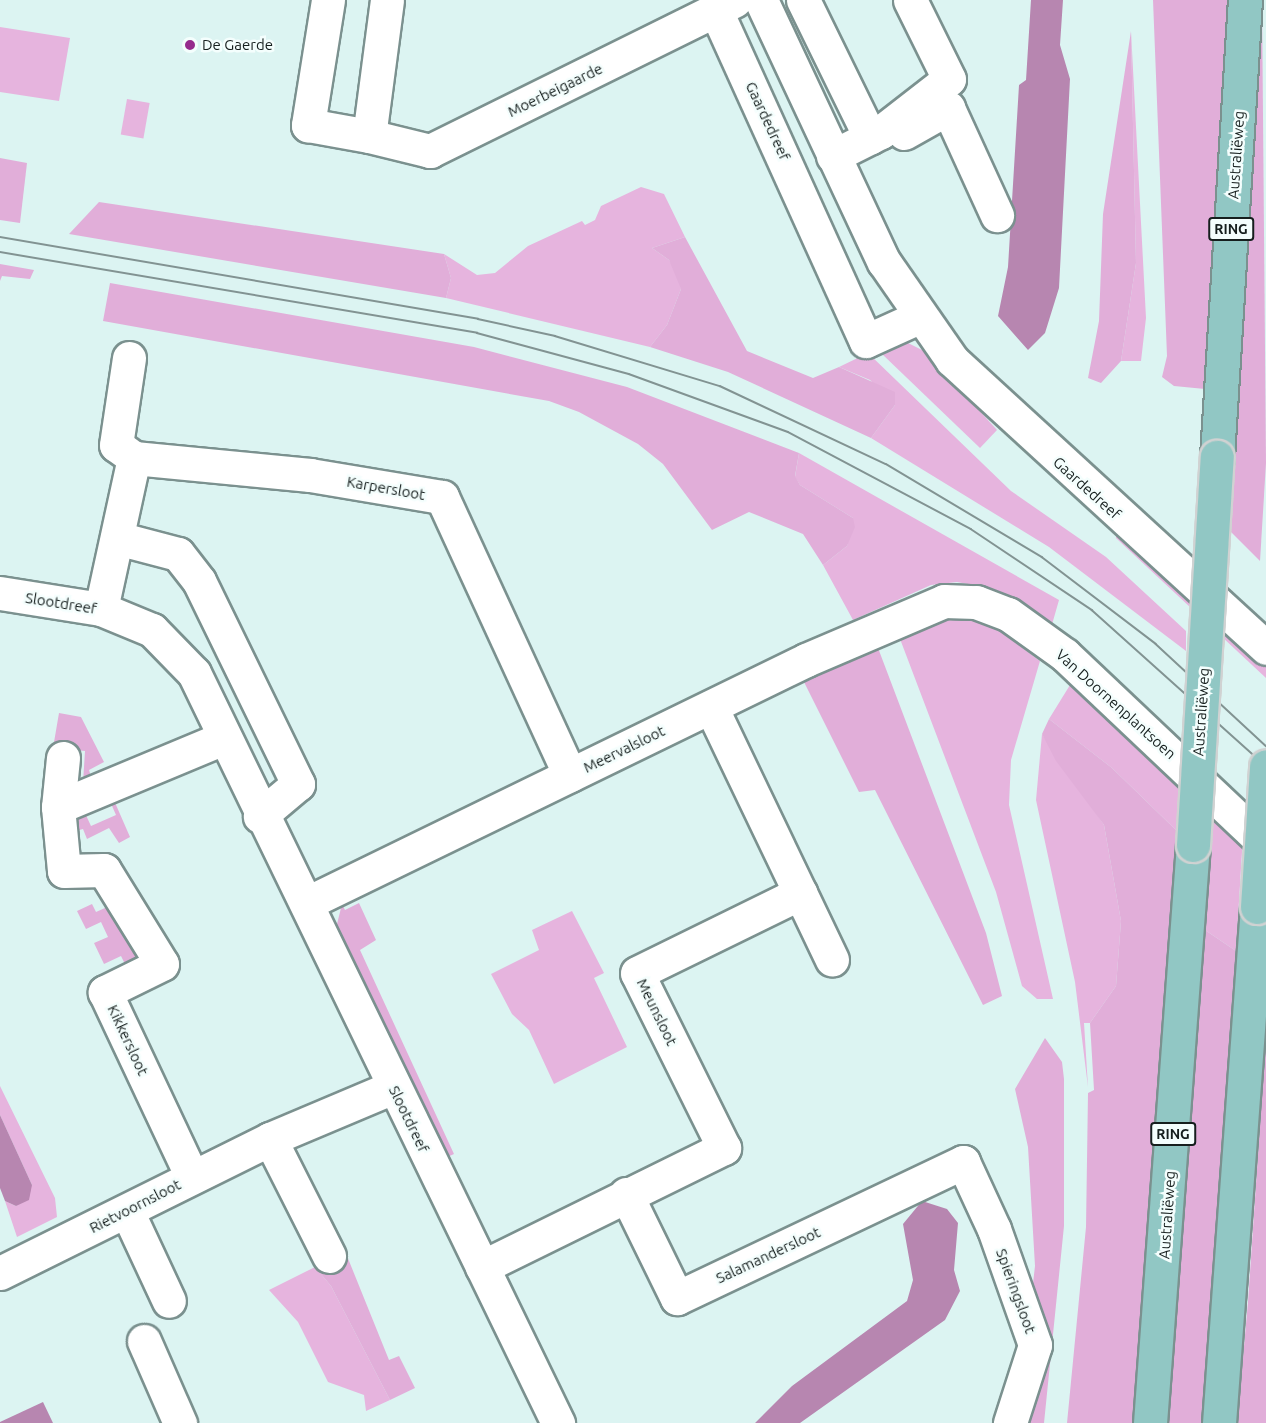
<!DOCTYPE html>
<meta charset="utf-8">
<style>
body{margin:0}
#map{position:relative;width:1266px;height:1423px;overflow:hidden;background:#dcf4f2;font-family:Ubuntu,sans-serif}
div>[style]{position:absolute}
[style*='--x']{left:calc(var(--x)*1px);top:calc(var(--y)*1px);width:calc(var(--w)*1px);rotate:calc(var(--a)*1deg)}
.green>*{inset:0;background:#e6b4de;transform-origin:0 0}
.forest>*{inset:0;background:#e1aed9}
.water>*{inset:0;background:#b786b0}
.roads{filter:drop-shadow(2px 0 #7b918f) drop-shadow(-2px 0 #7b918f) drop-shadow(0 2px #7b918f) drop-shadow(0 -2px #7b918f)}
.minor>*{height:33px;margin:-16.5px;padding:0 16.5px;transform-origin:16.5px;border-radius:16.5px;background:#fff}
.major>*{height:33px;margin:-16.5px;padding:0 16.5px;transform-origin:16.5px;border-radius:16.5px;background:#91c7c4}
.tram>*{height:1.5px;margin:-0.75px;padding:0 0.75px;transform-origin:0.75px;border-radius:0.75px;background:#829392}
.bridges{filter:drop-shadow(2px 0 #d0d2d2) drop-shadow(-2px 0 #d0d2d2) drop-shadow(0 2px #d0d2d2) drop-shadow(0 -2px #d0d2d2)}
.major-bridge>*{height:33px;margin:-16.5px;padding:0 16.5px;transform-origin:16.5px;border-radius:16.5px;background:#91c7c4}
.dots>*{width:16px;height:16px;translate:-50% -50%;box-sizing:border-box;border:3px solid #f4fefd;border-radius:50%}
span{translate:-50% -50%;white-space:nowrap;text-align:center;line-height:1.15;-webkit-text-stroke:5px #f4fefd;paint-order:stroke}
.shield-label span{padding:2px 4px;background:#f4fefd;border:2px solid;border-radius:4px;-webkit-text-stroke-width:0}
.shield-label{font-size:14px;color:#161f1e;font-weight:700}
.poi-label{font-size:15px;color:#161f1e}
.left{translate:0 -50%;text-align:left}
.street-label{font-size:15px;color:#161f1e}
</style>
<div id="map">
<div class="green">
<i style="clip-path:polygon(0 27px,70px 38px,59px 101px,0 92px)"></i>
<i style="clip-path:polygon(1131px 31px,1146px 318px,1141px 361px,1121px 361px,1136px 263px)"></i>
<i style="left:127px;top:99px;width:23px;height:36px;rotate:10deg"></i>
<i style="clip-path:polygon(641px 187px,664px 194px,685px 237px,652px 248px,669px 260px,680px 277px,681px 289px,667px 325px,650px 347px,446px 298px,451px 278px,444px 254px,477px 275px,495px 273px,528px 246px,582px 221px,585px 225px,595px 220px,601px 206px)"></i>
<i style="clip-path:polygon(908px 343px,926px 352px,997px 430px,980px 448px,881px 353px)"></i>
<i style="clip-path:polygon(868px 353px,1011px 491px,1106px 557px,1186px 631px,1186px 651px,1049px 547px,871px 438px,895px 405px,870px 380px,839px 367px)"></i>
<i style="clip-path:polygon(799px 453px,1059px 600px,1051px 628px,984px 587px,957px 582px,931px 585px,853px 620px,823px 565px,847px 546px,853px 518px,800px 485px,795px 477px)"></i>
<i style="clip-path:polygon(1116px 535px,1266px 665px,1266px 678px,1116px 538px)"></i>
<i style="clip-path:polygon(957px 615px,996px 628px,1040px 661px,1011px 760px,1009px 805px,1053px 999px,1037px 999px,1022px 986px,996px 892px,897px 631px)"></i>
<i style="clip-path:polygon(1070px 685px,1180px 780px,1179px 833px,1112px 768px,1049px 719px)"></i>
<i style="clip-path:polygon(1042px 734px,1104px 825px,1121px 921px,1116px 986px,1090px 1023px,1084px 1023px,1088px 1087px,1075px 982px,1036px 800px)"></i>
<i style="clip-path:polygon(1213px 806px,1243px 835px,1236px 951px,1205px 930px)"></i>
<i style="clip-path:polygon(572px 911px,604px 973px,594px 978px,627px 1047px,554px 1084px,529px 1030px,512px 1014px,491px 974px,539px 950px,532px 930px)"></i>
<i style="clip-path:polygon(0 1086px,55px 1198px,57px 1217px,17px 1237px,5px 1201px,16px 1206px,32px 1185px,0 1115px)"></i>
<i style="clip-path:polygon(315px 1267px,331px 1286px,390px 1400px,366px 1411px,364px 1395px,328px 1382px,298px 1322px,269px 1290px)"></i>
</div>
<div class="forest">
<i style="clip-path:polygon(1153px 0,1229px 0,1205px 389px,1174px 386px,1162px 377px,1167px 356px)"></i>
<i style="clip-path:polygon(1262px 0,1266px 463px,1260px 561px,1230px 531px)"></i>
<i style="clip-path:polygon(1131px 31px,1136px 263px,1121px 361px,1101px 383px,1088px 378px,1099px 321px,1103px 214px)"></i>
<i style="clip-path:polygon(0 158px,27px 163px,20px 223px,0 220px)"></i>
<i style="clip-path:polygon(99px 202px,444px 254px,451px 278px,446px 298px,69px 234px)"></i>
<i style="clip-path:polygon(685px 237px,747px 351px,813px 378px,839px 367px,895px 392px,895px 405px,871px 438px,728px 372px,650px 347px,667px 325px,681px 289px,669px 260px,652px 248px)"></i>
<i style="clip-path:polygon(0 264px,34px 270px,30px 279px,2px 276px,0 281px)"></i>
<i style="clip-path:polygon(110px 283px,474px 347px,627px 387px,799px 453px,795px 476px,800px 485px,853px 518px,855px 527px,847px 546px,823px 565px,803px 534px,749px 512px,712px 530px,663px 464px,638px 444px,579px 412px,549px 401px,103px 321px)"></i>
<i style="clip-path:polygon(875px 640px,986px 933px,1002px 996px,983px 1005px,875px 790px,859px 792px,801px 676px)"></i>
<i style="clip-path:polygon(59px 713px,81px 717px,104px 762px,89px 770px,93px 783px,83px 783px,85px 751px,53px 748px)"></i>
<i style="clip-path:polygon(1049px 719px,1112px 768px,1179px 833px,1134px 1423px,1067px 1423px,1086px 1227px,1088px 1093px,1094px 1090px,1090px 1023px,1116px 986px,1121px 921px,1104px 825px,1056px 761px,1042px 734px)"></i>
<i style="clip-path:polygon(113px 798px,130px 837px,119px 843px,109px 828px,87px 839px,83px 829px,68px 833px,84px 811px,91px 826px,116px 815px,109px 799px)"></i>
<i style="clip-path:polygon(359px 903px,376px 940px,360px 950px,454px 1154px,445px 1158px,335px 932px,342px 904px,345px 910px)"></i>
<i style="clip-path:polygon(92px 904px,96px 912px,114px 904px,147px 959px,127px 968px,121px 956px,104px 964px,94px 943px,108px 937px,101px 922px,86px 929px,77px 911px)"></i>
<i style="clip-path:polygon(1205px 930px,1236px 951px,1212px 1333px,1203px 1423px,1168px 1423px)"></i>
<i style="clip-path:polygon(1266px 1036px,1266px 1423px,1237px 1423px,1248px 1302px)"></i>
<i style="clip-path:polygon(1045px 1038px,1062px 1062px,1064px 1079px,1064px 1226px,1044px 1423px,1017px 1423px,1035px 1266px,1028px 1147px,1015px 1089px)"></i>
<i style="clip-path:polygon(345px 1251px,389px 1360px,399px 1356px,415px 1388px,390px 1400px,331px 1286px,315px 1267px)"></i>
</div>
<div class="water">
<i style="clip-path:polygon(1031px 0,1063px 0,1060px 45px,1070px 79px,1059px 288px,1045px 333px,1028px 350px,998px 316px,1008px 267px,1019px 85px,1026px 80px)"></i>
<i style="clip-path:polygon(0 1115px,32px 1185px,29px 1200px,16px 1206px,5px 1201px,0 1188px)"></i>
<i style="clip-path:polygon(922px 1201px,947px 1209px,958px 1223px,954px 1270px,960px 1291px,945px 1320px,800px 1423px,755px 1423px,792px 1386px,907px 1301px,913px 1280px,903px 1224px)"></i>
<i style="clip-path:polygon(43px 1402px,53px 1423px,0 1423px,0 1422px)"></i>
</div>
<div class="roads">
<div class="minor">
<i style="--x:328;--y:0;--w:127;--a:99.1"></i>
<i style="--x:308;--y:125;--w:62;--a:10.2"></i>
<i style="--x:387;--y:0;--w:137;--a:97.5"></i>
<i style="--x:369;--y:136;--w:63;--a:13.8"></i>
<i style="--x:430;--y:151;--w:340;--a:-26.3"></i>
<i style="--x:761;--y:0;--w:289;--a:64.9"></i>
<i style="--x:884;--y:262;--w:119;--a:55.2"></i>
<i style="--x:952;--y:360;--w:426;--a:42.5"></i>
<i style="--x:803;--y:0;--w:153;--a:63.9"></i>
<i style="--x:717;--y:13;--w:360;--a:65.6"></i>
<i style="--x:866;--y:341;--w:58;--a:-24.4"></i>
<i style="--x:904;--y:133;--w:51;--a:-29.6"></i>
<i style="--x:948;--y:108;--w:118;--a:65.4"></i>
<i style="--x:833;--y:156;--w:54;--a:-26.6"></i>
<i style="--x:881;--y:132;--w:86;--a:-37.9"></i>
<i style="--x:949;--y:79;--w:88;--a:-116.3"></i>
<i style="--x:134;--y:458;--w:177;--a:5.5"></i>
<i style="--x:310;--y:475;--w:134;--a:9.5"></i>
<i style="--x:442;--y:497;--w:306;--a:65.3"></i>
<i style="--x:117;--y:538;--w:63;--a:14.7"></i>
<i style="--x:178;--y:554;--w:34;--a:52"></i>
<i style="--x:199;--y:581;--w:226;--a:64"></i>
<i style="--x:298;--y:784;--w:50;--a:139.9"></i>
<i style="--x:0;--y:593;--w:102;--a:9"></i>
<i style="--x:101;--y:609;--w:55;--a:22.4"></i>
<i style="--x:152;--y:630;--w:60;--a:45.7"></i>
<i style="--x:194;--y:673;--w:834;--a:64.11"></i>
<i style="--x:101;--y:609;--w:155;--a:-77.7"></i>
<i style="--x:134;--y:458;--w:22;--a:-144"></i>
<i style="--x:116;--y:445;--w:88;--a:-81.5"></i>
<i style="--x:711;--y:707;--w:280;--a:64.4"></i>
<i style="--x:63;--y:758;--w:49;--a:95.8"></i>
<i style="--x:58;--y:807;--w:64;--a:84.6"></i>
<i style="--x:64;--y:871;--w:40;--a:-1.4"></i>
<i style="--x:104;--y:870;--w:110;--a:58.3"></i>
<i style="--x:162;--y:964;--w:64;--a:153.8"></i>
<i style="--x:105;--y:992;--w:204;--a:64.8"></i>
<i style="--x:58;--y:807;--w:180;--a:-22.6"></i>
<i style="--x:307;--y:903;--w:555;--a:-25.96"></i>
<i style="--x:806;--y:660;--w:150;--a:-23.1"></i>
<i style="--x:944;--y:601;--w:32;--a:2"></i>
<i style="--x:976;--y:602;--w:34;--a:21"></i>
<i style="--x:1008;--y:614;--w:70;--a:35.7"></i>
<i style="--x:1065;--y:655;--w:277;--a:43.4"></i>
<i style="--x:270;--y:1139;--w:131;--a:63.2"></i>
<i style="--x:626;--y:1194;--w:116;--a:63.9"></i>
<i style="--x:677;--y:1298;--w:317;--a:-25.4"></i>
<i style="--x:963;--y:1162;--w:74;--a:65.2"></i>
<i style="--x:994;--y:1229;--w:123;--a:70.5"></i>
<i style="--x:1035;--y:1345;--w:82;--a:107.8"></i>
<i style="--x:127;--y:1211;--w:99;--a:65"></i>
<i style="--x:482;--y:1267;--w:270;--a:-26.2"></i>
<i style="--x:724;--y:1148;--w:195;--a:-116.4"></i>
<i style="--x:637;--y:973;--w:182;--a:-26.1"></i>
<i style="--x:0;--y:1273;--w:301;--a:-26.4"></i>
<i style="--x:270;--y:1139;--w:134;--a:-22.9"></i>
<i style="--x:144;--y:1341;--w:90;--a:66.3"></i>
</div>
<div class="major">
<i style="--x:1217;--y:457;--w:458;--a:-86.5"></i>
<i style="--x:1150;--y:1423;--w:580;--a:-85.75"></i>
<i style="--x:1219;--y:1423;--w:517;--a:-85.79"></i>
</div>
</div>
<div class="tram">
<i style="--x:0;--y:237;--w:485;--a:9.7"></i>
<i style="--x:478;--y:319;--w:79;--a:12.4"></i>
<i style="--x:555;--y:336;--w:172;--a:16.9"></i>
<i style="--x:720;--y:386;--w:183;--a:25.2"></i>
<i style="--x:886;--y:464;--w:182;--a:30.8"></i>
<i style="--x:1042;--y:557;--w:143;--a:37.3"></i>
<i style="--x:1156;--y:644;--w:150;--a:42.8"></i>
<i style="--x:0;--y:252;--w:484;--a:9.6"></i>
<i style="--x:477;--y:333;--w:157;--a:15.1"></i>
<i style="--x:629;--y:374;--w:169;--a:20"></i>
<i style="--x:788;--y:432;--w:207;--a:27.9"></i>
<i style="--x:971;--y:529;--w:146;--a:33.8"></i>
<i style="--x:1092;--y:610;--w:234;--a:41.9"></i>
</div>
<div class="bridges">
<div class="major-bridge">
<i style="--x:1193;--y:845;--w:389;--a:-86.5"></i>
<i style="--x:1257;--y:907;--w:141;--a:-86.3"></i>
</div>
</div>
<div class="dots">
<i style="left:190px;top:45px;background:#962b8d"></i>
</div>
<div class="shield-label">
<span style="left:1231px;top:229px">RING</span>
<span style="left:1173px;top:1134px">RING</span>
</div>
<div class="poi-label">
<span class="left" style="left:202px;top:45px">De Gaerde</span>
</div>
<div class="street-label">
<span style="left:555px;top:90px;rotate:-26deg">Moerbeigaarde</span>
<span style="left:768px;top:121px;rotate:65deg">Gaardedreef</span>
<span style="left:1236px;top:155px;rotate:-86deg">Australiëweg</span>
<span style="left:386px;top:488px;rotate:10deg">Karpersloot</span>
<span style="left:1087px;top:488px;rotate:42deg">Gaardedreef</span>
<span style="left:61px;top:603px;rotate:9deg">Slootdreef</span>
<span style="left:1116px;top:704px;rotate:42deg">Van Doornenplantsoen</span>
<span style="left:1201px;top:712px;rotate:-86deg">Australiëweg</span>
<span style="left:624px;top:749px;rotate:-26deg">Meervalsloot</span>
<span style="left:657px;top:1012px;rotate:64deg">Meunsloot</span>
<span style="left:128px;top:1040px;rotate:65deg">Kikkersloot</span>
<span style="left:409px;top:1119px;rotate:64deg">Slootdreef</span>
<span style="left:135px;top:1206px;rotate:-27deg">Rietvoornsloot</span>
<span style="left:1167px;top:1215px;rotate:-86deg">Australiëweg</span>
<span style="left:768px;top:1255px;rotate:-25deg">Salamandersloot</span>
<span style="left:1016px;top:1291px;rotate:70deg">Spieringsloot</span>
</div>
</div>
